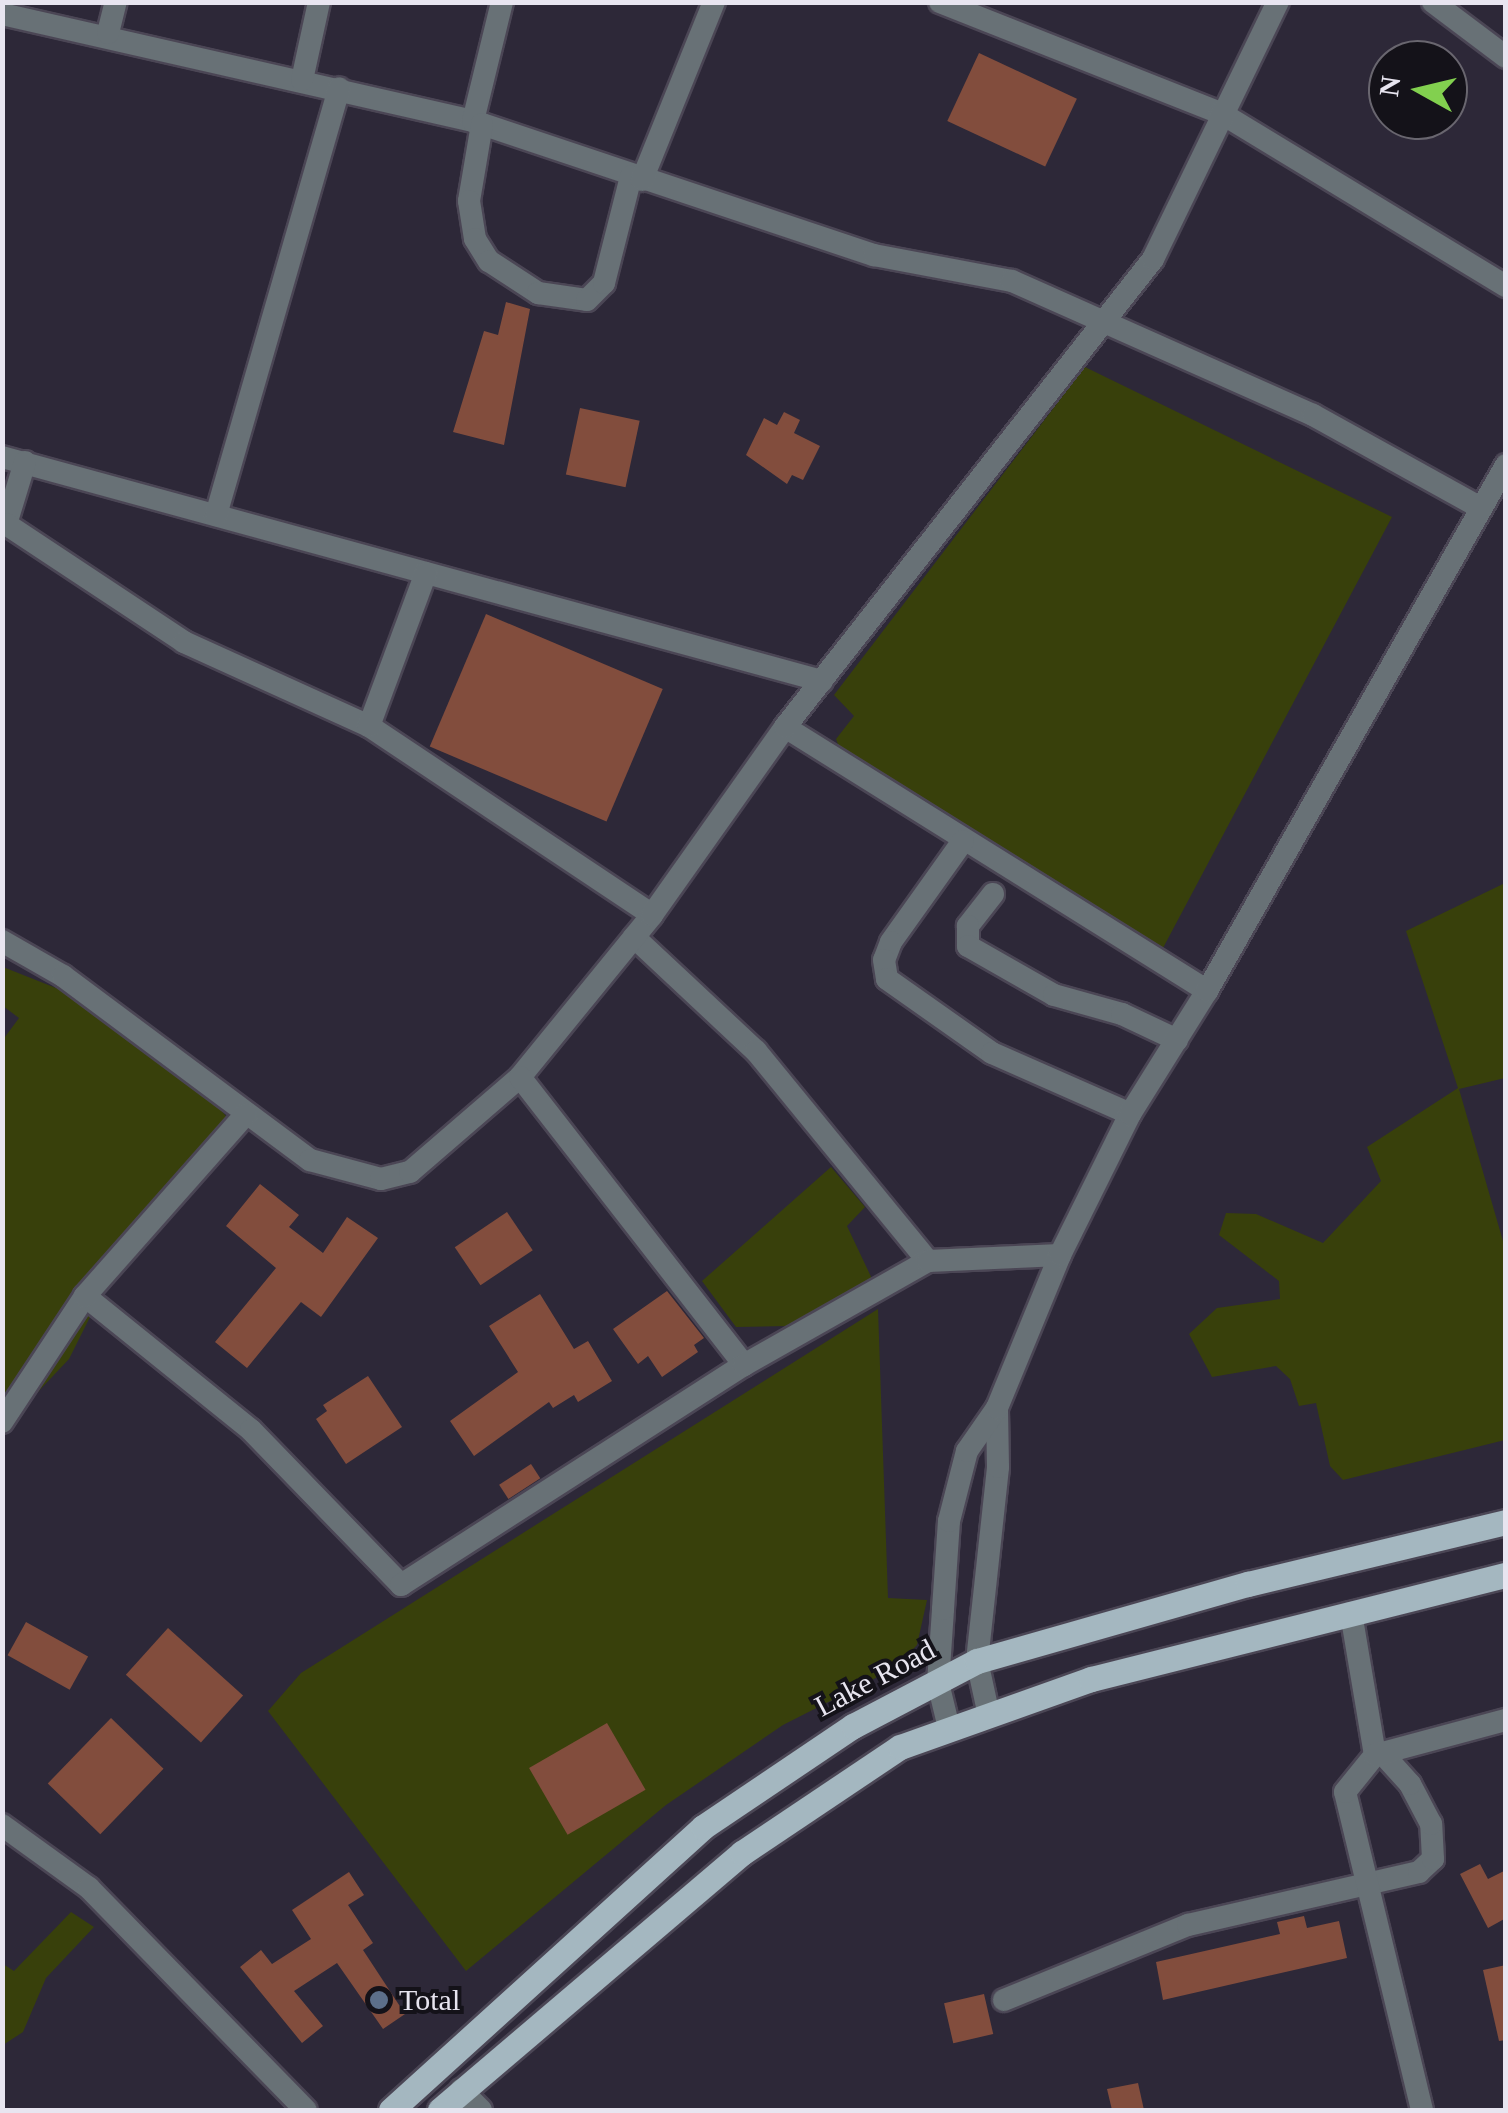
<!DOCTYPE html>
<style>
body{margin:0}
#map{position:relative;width:1508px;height:2113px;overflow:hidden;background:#2d2838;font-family:Georgia,serif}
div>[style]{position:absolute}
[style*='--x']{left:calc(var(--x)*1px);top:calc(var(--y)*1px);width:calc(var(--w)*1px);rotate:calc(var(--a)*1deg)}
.green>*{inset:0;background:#38400b}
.building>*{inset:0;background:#824d3d;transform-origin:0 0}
.roads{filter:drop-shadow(2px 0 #4b4655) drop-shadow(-2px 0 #4b4655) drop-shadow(0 2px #4b4655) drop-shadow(0 -2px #4b4655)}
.minor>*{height:22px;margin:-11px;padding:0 11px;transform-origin:11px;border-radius:11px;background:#687176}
.major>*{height:25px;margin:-12.5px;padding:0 12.5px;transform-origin:12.5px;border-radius:12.5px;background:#a4b7c0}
.dots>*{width:28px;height:28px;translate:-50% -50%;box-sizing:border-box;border:5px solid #141219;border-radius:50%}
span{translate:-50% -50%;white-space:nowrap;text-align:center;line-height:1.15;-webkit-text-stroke:8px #141219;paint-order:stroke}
.street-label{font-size:30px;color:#e8e5f0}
.poi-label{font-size:30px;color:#e8e5f0}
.left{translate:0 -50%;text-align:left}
.frame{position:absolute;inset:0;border:5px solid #e8e5f0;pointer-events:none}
.north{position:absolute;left:1368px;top:40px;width:100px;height:100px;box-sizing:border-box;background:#141219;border:2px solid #69666f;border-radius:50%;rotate:278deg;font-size:28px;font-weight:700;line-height:40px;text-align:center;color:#e8e5f0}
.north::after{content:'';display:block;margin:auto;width:35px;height:45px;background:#82d04f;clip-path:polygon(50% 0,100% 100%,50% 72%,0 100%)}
</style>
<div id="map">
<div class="green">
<i style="clip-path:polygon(1085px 367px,1392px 517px,1163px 948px,841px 752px,836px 739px,854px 716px,834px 695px)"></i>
<i style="clip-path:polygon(1505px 883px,1505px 1078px,1459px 1089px,1505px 1248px,1505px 1440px,1343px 1480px,1330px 1466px,1316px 1403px,1299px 1406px,1290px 1379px,1276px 1366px,1212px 1377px,1189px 1334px,1217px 1308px,1280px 1299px,1279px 1281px,1219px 1235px,1226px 1213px,1256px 1214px,1323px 1243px,1381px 1181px,1367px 1147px,1458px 1088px,1406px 931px)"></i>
<i style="clip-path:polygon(3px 967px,61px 990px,219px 1108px,238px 1130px,108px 1281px,69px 1359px,3px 1429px,2px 1041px,19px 1018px,3px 1006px)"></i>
<i style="clip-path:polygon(831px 1167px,865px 1207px,847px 1226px,874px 1283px,787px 1326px,736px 1327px,702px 1281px)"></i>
<i style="clip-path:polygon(878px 1309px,888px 1598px,927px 1600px,917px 1645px,897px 1667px,783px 1725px,666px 1805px,466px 1971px,268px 1711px,301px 1673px)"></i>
<i style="clip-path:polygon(71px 1912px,94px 1927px,46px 1978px,23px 2032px,3px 2045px,3px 1964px,14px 1971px)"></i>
</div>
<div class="building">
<i style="left:979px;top:53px;width:108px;height:75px;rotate:25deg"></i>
<i style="clip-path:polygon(506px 302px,530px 309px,504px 445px,453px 432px,484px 331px,498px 335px)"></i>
<i style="left:580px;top:408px;width:61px;height:68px;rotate:12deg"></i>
<i style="clip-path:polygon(784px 412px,800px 420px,794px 433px,820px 446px,803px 480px,792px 475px,787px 484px,746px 455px,764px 418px,777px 425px)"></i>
<i style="left:486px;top:614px;width:192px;height:144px;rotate:23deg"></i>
<i style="clip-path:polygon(260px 1184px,299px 1215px,289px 1227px,323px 1253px,347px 1217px,378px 1238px,321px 1317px,301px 1302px,247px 1368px,215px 1342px,276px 1268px,226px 1226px)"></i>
<i style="left:507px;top:1212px;width:46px;height:63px;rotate:56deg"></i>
<i style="clip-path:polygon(667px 1291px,704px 1338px,694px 1345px,698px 1352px,662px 1377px,648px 1356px,638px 1364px,613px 1329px)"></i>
<i style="clip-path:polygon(540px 1294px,574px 1349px,588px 1341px,612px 1381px,578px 1402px,574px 1395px,553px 1408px,549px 1402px,474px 1456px,450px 1421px,518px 1372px,489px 1326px)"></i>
<i style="clip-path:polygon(368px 1376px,402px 1427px,346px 1464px,316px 1419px,327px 1411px,323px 1405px)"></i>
<i style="left:531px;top:1464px;width:17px;height:38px;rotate:57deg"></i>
<i style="left:26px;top:1622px;width:71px;height:38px;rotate:29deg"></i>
<i style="left:168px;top:1628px;width:101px;height:63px;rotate:42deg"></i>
<i style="left:111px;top:1718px;width:73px;height:91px;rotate:44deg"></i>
<i style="left:607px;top:1723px;width:77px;height:90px;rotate:60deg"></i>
<i style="clip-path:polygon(1480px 1864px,1488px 1879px,1506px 1870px,1506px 1918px,1488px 1928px,1460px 1874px)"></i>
<i style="clip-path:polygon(349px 1872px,364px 1895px,348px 1905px,373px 1943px,363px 1950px,405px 2014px,383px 2029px,337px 1963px,294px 1991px,323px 2026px,302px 2043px,240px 1967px,261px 1950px,272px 1964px,311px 1939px,292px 1910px)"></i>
<i style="clip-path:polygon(1304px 1916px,1307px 1928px,1339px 1921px,1347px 1958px,1163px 2000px,1156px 1962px,1280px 1934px,1277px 1922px)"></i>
<i style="clip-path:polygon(1506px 1965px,1506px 2040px,1499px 2041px,1483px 1970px)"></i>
<i style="left:984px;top:1994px;width:41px;height:41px;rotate:77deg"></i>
<i style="clip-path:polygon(1138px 2083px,1144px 2110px,1112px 2110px,1107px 2089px)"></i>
</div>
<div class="roads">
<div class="minor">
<i style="--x:940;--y:2;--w:302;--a:21.6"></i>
<i style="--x:1221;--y:113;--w:333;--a:31.3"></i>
<i style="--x:1433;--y:2;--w:91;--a:37"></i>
<i style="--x:2;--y:14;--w:483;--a:12.8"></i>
<i style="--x:473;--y:121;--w:423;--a:18.5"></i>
<i style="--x:874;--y:255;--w:140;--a:10.7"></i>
<i style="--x:1012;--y:281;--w:329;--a:24"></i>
<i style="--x:1313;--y:415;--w:192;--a:29"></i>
<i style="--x:108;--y:33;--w:32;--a:-76"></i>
<i style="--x:302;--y:80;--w:80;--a:-77.7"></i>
<i style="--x:473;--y:121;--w:122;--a:-76.3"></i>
<i style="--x:482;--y:124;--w:78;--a:99.6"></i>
<i style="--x:469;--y:201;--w:38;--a:81"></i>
<i style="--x:475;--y:239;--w:26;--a:58"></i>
<i style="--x:489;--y:261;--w:59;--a:33.1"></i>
<i style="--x:538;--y:293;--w:49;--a:8.1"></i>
<i style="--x:587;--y:300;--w:24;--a:-45"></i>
<i style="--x:604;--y:283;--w:110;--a:-75.8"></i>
<i style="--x:642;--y:180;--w:192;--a:-68"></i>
<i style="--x:2;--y:457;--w:850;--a:15.28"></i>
<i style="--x:25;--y:462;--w:65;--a:107"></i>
<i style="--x:6;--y:524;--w:214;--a:33.5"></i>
<i style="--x:184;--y:642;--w:203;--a:24.4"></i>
<i style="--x:369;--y:726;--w:340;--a:33.7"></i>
<i style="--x:216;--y:515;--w:444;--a:-73.9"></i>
<i style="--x:369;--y:726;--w:163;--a:-69.6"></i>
<i style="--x:785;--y:727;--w:498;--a:32"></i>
<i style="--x:963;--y:841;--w:124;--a:125.5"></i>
<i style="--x:891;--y:942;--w:19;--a:111"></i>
<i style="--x:884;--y:960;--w:19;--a:81"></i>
<i style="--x:887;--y:979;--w:128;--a:35.2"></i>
<i style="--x:992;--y:1053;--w:151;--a:23.8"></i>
<i style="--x:993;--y:894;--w:41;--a:128"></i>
<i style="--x:968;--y:926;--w:20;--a:90"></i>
<i style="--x:968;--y:946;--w:99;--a:29.7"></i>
<i style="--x:1054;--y:995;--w:71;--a:15.6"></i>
<i style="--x:1122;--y:1014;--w:61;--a:25.3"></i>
<i style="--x:634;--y:937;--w:167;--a:43.1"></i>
<i style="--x:756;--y:1051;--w:271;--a:50.7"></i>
<i style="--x:2;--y:941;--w:70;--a:29.8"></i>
<i style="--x:63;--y:976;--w:308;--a:36.7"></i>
<i style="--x:310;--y:1160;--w:73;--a:15"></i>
<i style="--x:381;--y:1179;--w:30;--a:-14"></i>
<i style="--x:410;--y:1172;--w:145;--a:-40.8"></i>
<i style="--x:520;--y:1077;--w:209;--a:-50.8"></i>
<i style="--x:652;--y:915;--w:230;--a:-54.7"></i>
<i style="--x:785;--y:727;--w:595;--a:-51.82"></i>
<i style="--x:1153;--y:259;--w:286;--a:-64.1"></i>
<i style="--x:520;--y:1077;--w:365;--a:52.1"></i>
<i style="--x:85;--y:1296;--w:213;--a:38.9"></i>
<i style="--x:251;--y:1430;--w:216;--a:45.9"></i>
<i style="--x:401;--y:1585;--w:407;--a:-32.7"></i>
<i style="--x:744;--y:1365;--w:211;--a:-29.5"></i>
<i style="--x:928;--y:1261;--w:132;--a:-2.6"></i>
<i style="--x:2;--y:1422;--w:151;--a:-56.6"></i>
<i style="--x:85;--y:1296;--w:242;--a:-48.5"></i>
<i style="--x:1351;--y:1613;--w:144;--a:80.4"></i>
<i style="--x:988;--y:1711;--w:51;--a:-102.4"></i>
<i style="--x:977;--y:1661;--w:195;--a:-83.8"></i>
<i style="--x:998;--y:1467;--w:59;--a:-91"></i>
<i style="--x:949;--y:1728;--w:46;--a:-103.7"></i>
<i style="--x:938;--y:1683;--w:74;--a:-86.1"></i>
<i style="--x:943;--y:1609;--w:88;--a:-86.1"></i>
<i style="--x:949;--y:1521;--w:72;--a:-75.6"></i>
<i style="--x:967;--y:1451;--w:52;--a:-55.1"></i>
<i style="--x:997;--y:1408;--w:165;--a:-67.6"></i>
<i style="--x:1060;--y:1255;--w:157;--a:-63.6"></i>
<i style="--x:1130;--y:1114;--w:145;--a:-58"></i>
<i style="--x:1207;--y:991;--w:605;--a:-60.38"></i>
<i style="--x:2;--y:1825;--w:107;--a:35.9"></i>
<i style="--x:89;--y:1888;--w:310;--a:45.7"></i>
<i style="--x:1004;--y:2000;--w:199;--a:-22.2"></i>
<i style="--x:1188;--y:1925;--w:237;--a:-12.9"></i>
<i style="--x:1419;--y:1872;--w:19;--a:-43"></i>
<i style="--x:1433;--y:1859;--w:35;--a:-93"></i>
<i style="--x:1431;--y:1824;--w:45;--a:-117.7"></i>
<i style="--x:1410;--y:1784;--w:42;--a:-132.1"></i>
<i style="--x:461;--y:2090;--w:28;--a:45"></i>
<i style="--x:1422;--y:2110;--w:327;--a:-103.6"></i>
<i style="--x:1345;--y:1792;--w:48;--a:-51"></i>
<i style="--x:1375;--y:1755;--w:136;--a:-15"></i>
</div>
<div class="major">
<i style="--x:391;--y:2110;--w:421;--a:-42.2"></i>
<i style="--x:703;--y:1827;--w:181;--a:-34"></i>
<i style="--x:853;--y:1726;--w:140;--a:-27.7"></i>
<i style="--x:977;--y:1661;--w:282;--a:-15.9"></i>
<i style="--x:1248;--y:1584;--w:265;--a:-13.5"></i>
<i style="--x:440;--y:2110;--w:397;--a:-40.4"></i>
<i style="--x:742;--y:1853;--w:190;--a:-33.9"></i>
<i style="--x:900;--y:1747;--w:203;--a:-19.6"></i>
<i style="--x:1091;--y:1679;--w:428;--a:-14.1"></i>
</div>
</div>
<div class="dots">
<i style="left:379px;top:2000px;background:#5c6f8a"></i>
</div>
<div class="street-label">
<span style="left:875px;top:1678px;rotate:-28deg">Lake Road</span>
</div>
<div class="poi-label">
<span class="left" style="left:399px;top:2000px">Total</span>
</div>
<div class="frame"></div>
<div class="north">N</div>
</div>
